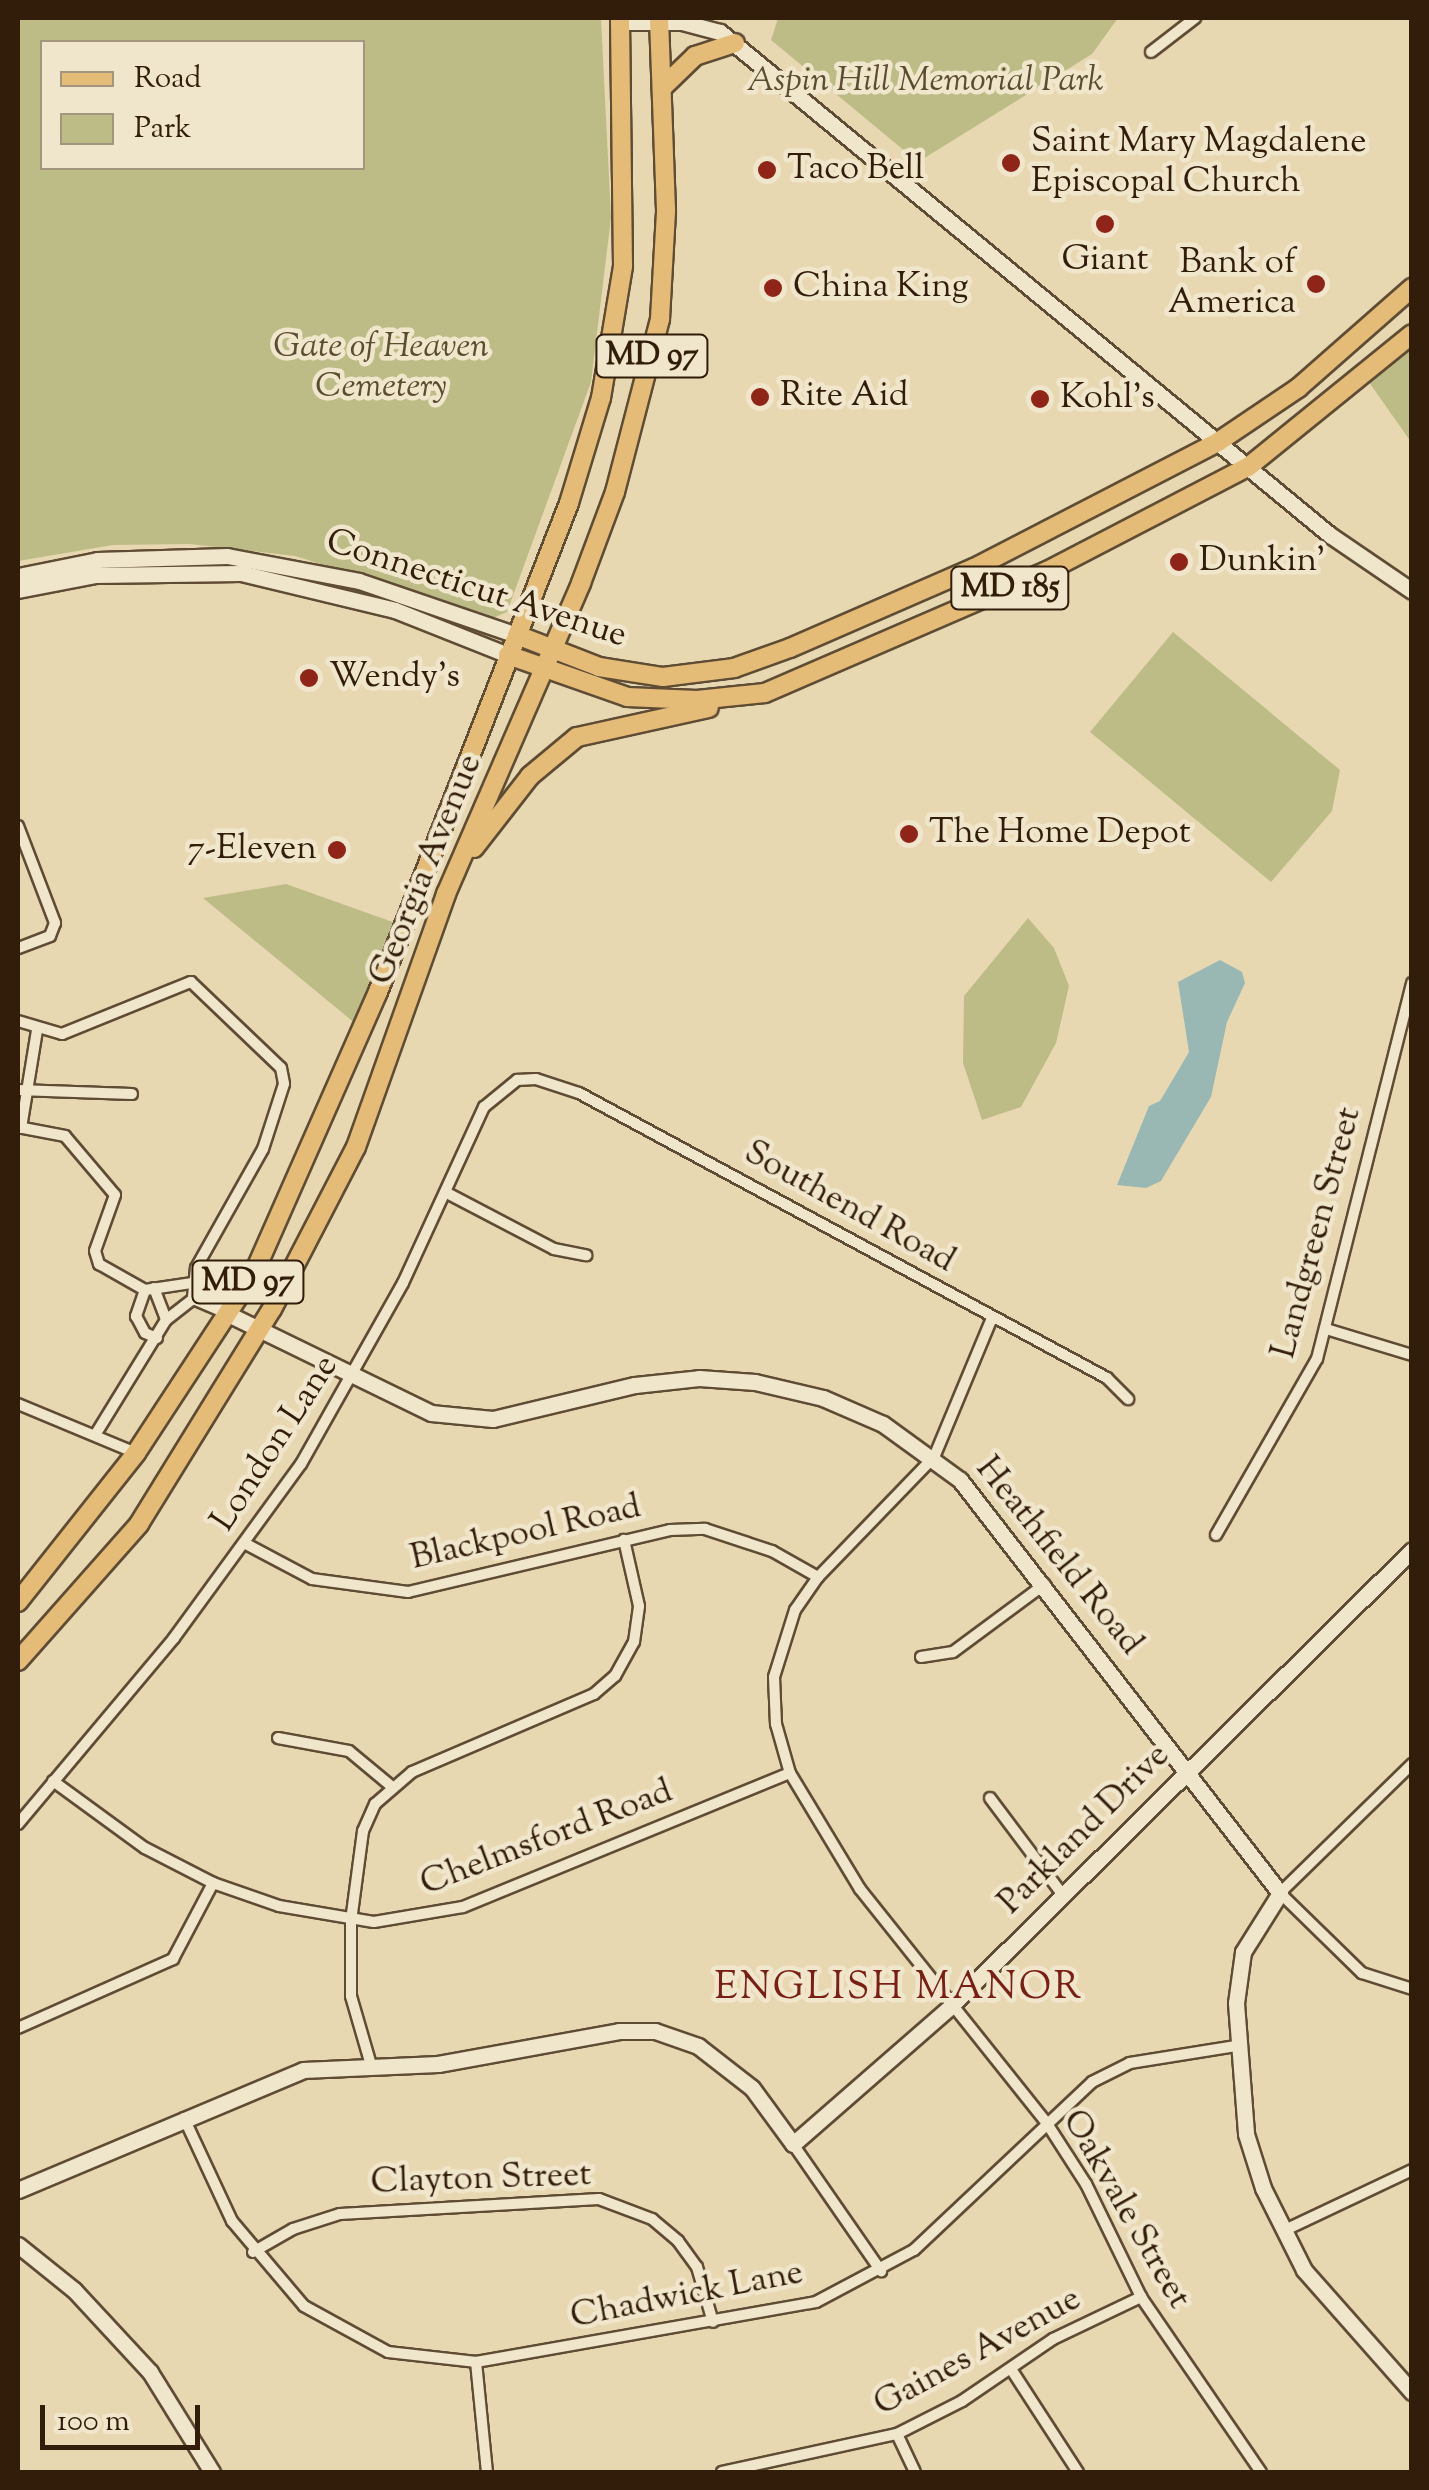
<!DOCTYPE html>
<style>
body{margin:0}
#map{position:relative;width:1429px;height:2490px;overflow:hidden;background:#e8d8b1;font-family:"Sorts Mill Goudy",serif}
div>[style]{position:absolute}
[style*='--x']{left:calc(var(--x)*1px);top:calc(var(--y)*1px);width:calc(var(--w)*1px);rotate:calc(var(--a)*1deg)}
.green>*{inset:0;background:#bdbc87}
.water>*{inset:0;background:#99b8b4}
.roads{filter:drop-shadow(2px 0 #5f4c34) drop-shadow(-2px 0 #5f4c34) drop-shadow(0 2px #5f4c34) drop-shadow(0 -2px #5f4c34)}
.street>*{height:10px;margin:-5px;padding:0 5px;transform-origin:5px;border-radius:5px;background:#f0e6cc}
.secondary>*{height:15px;margin:-7.5px;padding:0 7.5px;transform-origin:7.5px;border-radius:7.5px;background:#f0e6cc}
.primary>*{height:18px;margin:-9px;padding:0 9px;transform-origin:9px;border-radius:9px;background:#e4bc78}
.dots>*{width:28px;height:28px;translate:-50% -50%;box-sizing:border-box;border:5px solid #f0e6cc;border-radius:50%}
span{translate:-50% -50%;white-space:nowrap;text-align:center;line-height:1.15;-webkit-text-stroke:9px #f0e6cc;paint-order:stroke}
.shield-label span{padding:2px 8px;background:#f0e6cc;border:2px solid;border-radius:8px;-webkit-text-stroke-width:0}
.shield-label{font-size:32px;color:#311d0a;font-weight:700}
.park-label{font-size:35px;color:#5b4d30;font-style:italic}
.poi-label{font-size:35px;color:#311d0a}
.left{translate:0 -50%;text-align:left}
.right{translate:-100% -50%;text-align:right}
.street-label{font-size:35px;color:#311d0a}
.neighbourhood-label{font-size:38px;color:#7a1f14;letter-spacing:2.5px}
.frame{position:absolute;inset:0;border:20px solid #311d0a;pointer-events:none}
.legend{position:absolute;left:40px;top:40px;width:325px;height:130px;box-sizing:border-box;background:#f0e6cc;border:2px solid #a4967e;margin:0;padding:12px 18px;list-style:none;font-size:30px;color:#311d0a}
.legend li{display:flex;align-items:center;gap:20px;height:50px}
.legend b{width:50px;border:2px solid #a4967e}
.scale{position:absolute;left:40px;top:2405px;width:160px;height:45px;box-sizing:border-box;border:5px solid #311d0a;border-top:0;padding-left:12px;font-size:30px;line-height:35px;white-space:nowrap;color:#311d0a;-webkit-text-stroke:8px #f0e6cc;paint-order:stroke}
</style>
<div id="map">
<div class="green">
<i style="clip-path:polygon(evenodd,18px 18px,601px 18px,611px 218px,591px 382px,507px 612px,493px 618px,295px 556px,189px 544px,113px 545px,18px 561px,18px 18px,42px 42px,362px 42px,362px 168px,42px 168px,42px 42px)"></i>
<i style="clip-path:polygon(778px 18px,1118px 18px,1092px 54px,918px 162px,771px 40px)"></i>
<i style="clip-path:polygon(1411px 334px,1411px 442px,1364px 375px)"></i>
<i style="clip-path:polygon(1173px 632px,1340px 770px,1332px 811px,1271px 882px,1090px 732px)"></i>
<i style="clip-path:polygon(286px 884px,404px 926px,362px 1029px,203px 898px)"></i>
<i style="clip-path:polygon(1028px 918px,1054px 948px,1069px 986px,1056px 1043px,1021px 1107px,982px 1120px,963px 1063px,964px 996px)"></i>
</div>
<div class="water">
<i style="clip-path:polygon(1220px 960px,1242px 972px,1245px 983px,1227px 1022px,1211px 1097px,1161px 1181px,1146px 1188px,1117px 1185px,1149px 1106px,1160px 1101px,1189px 1052px,1178px 982px)"></i>
</div>
<div class="roads">
<div class="street">
<i style="--x:1151;--y:52;--w:56;--a:-37.7"></i>
<i style="--x:18;--y:826;--w:104;--a:69.1"></i>
<i style="--x:55;--y:923;--w:14;--a:111"></i>
<i style="--x:50;--y:936;--w:34;--a:159"></i>
<i style="--x:18;--y:1021;--w:46;--a:16.5"></i>
<i style="--x:62;--y:1034;--w:139;--a:-22"></i>
<i style="--x:191;--y:982;--w:124;--a:43.7"></i>
<i style="--x:281;--y:1068;--w:16;--a:79"></i>
<i style="--x:284;--y:1084;--w:68;--a:107.9"></i>
<i style="--x:263;--y:1149;--w:137;--a:119.4"></i>
<i style="--x:196;--y:1268;--w:31;--a:96"></i>
<i style="--x:18;--y:1090;--w:114;--a:2"></i>
<i style="--x:18;--y:1127;--w:48;--a:10.8"></i>
<i style="--x:65;--y:1136;--w:77;--a:49.7"></i>
<i style="--x:115;--y:1195;--w:59;--a:109.7"></i>
<i style="--x:95;--y:1251;--w:14;--a:73"></i>
<i style="--x:99;--y:1264;--w:53;--a:29.5"></i>
<i style="--x:145;--y:1290;--w:48;--a:-8.5"></i>
<i style="--x:192;--y:1283;--w:34;--a:32"></i>
<i style="--x:221;--y:1301;--w:13;--a:63"></i>
<i style="--x:21;--y:1128;--w:99;--a:-80.7"></i>
<i style="--x:447;--y:1193;--w:121;--a:27.6"></i>
<i style="--x:554;--y:1249;--w:33;--a:11"></i>
<i style="--x:154;--y:1288;--w:34;--a:69"></i>
<i style="--x:145;--y:1290;--w:28;--a:109"></i>
<i style="--x:136;--y:1316;--w:19;--a:62"></i>
<i style="--x:145;--y:1333;--w:13;--a:23"></i>
<i style="--x:193;--y:1299;--w:38;--a:23"></i>
<i style="--x:992;--y:1318;--w:151;--a:112.6"></i>
<i style="--x:934;--y:1457;--w:167;--a:134"></i>
<i style="--x:818;--y:1577;--w:40;--a:124.9"></i>
<i style="--x:795;--y:1610;--w:70;--a:107.4"></i>
<i style="--x:774;--y:1677;--w:47;--a:87.6"></i>
<i style="--x:776;--y:1724;--w:51;--a:74.1"></i>
<i style="--x:790;--y:1773;--w:135;--a:58.9"></i>
<i style="--x:860;--y:1889;--w:298;--a:51.4"></i>
<i style="--x:1046;--y:2122;--w:74;--a:57.2"></i>
<i style="--x:1086;--y:2184;--w:126;--a:64"></i>
<i style="--x:1141;--y:2297;--w:212;--a:55.6"></i>
<i style="--x:1326;--y:1329;--w:90;--a:16.8"></i>
<i style="--x:18;--y:1404;--w:128;--a:22.6"></i>
<i style="--x:97;--y:1432;--w:132;--a:-58.4"></i>
<i style="--x:166;--y:1320;--w:34;--a:-38"></i>
<i style="--x:1216;--y:1535;--w:203;--a:-60.2"></i>
<i style="--x:1317;--y:1359;--w:388;--a:-75.8"></i>
<i style="--x:246;--y:1544;--w:75;--a:27.9"></i>
<i style="--x:312;--y:1579;--w:97;--a:7.7"></i>
<i style="--x:408;--y:1592;--w:269;--a:-13.3"></i>
<i style="--x:670;--y:1530;--w:35;--a:-2"></i>
<i style="--x:705;--y:1529;--w:71;--a:18.2"></i>
<i style="--x:772;--y:1551;--w:53;--a:29.5"></i>
<i style="--x:921;--y:1657;--w:32;--a:-9"></i>
<i style="--x:953;--y:1652;--w:114;--a:-36.5"></i>
<i style="--x:278;--y:1738;--w:72;--a:10.4"></i>
<i style="--x:349;--y:1751;--w:55;--a:39.8"></i>
<i style="--x:1412;--y:1764;--w:185;--a:135.7"></i>
<i style="--x:1280;--y:1893;--w:115;--a:44.3"></i>
<i style="--x:1362;--y:1973;--w:52;--a:17.7"></i>
<i style="--x:53;--y:1781;--w:114;--a:36.1"></i>
<i style="--x:145;--y:1848;--w:76;--a:27.2"></i>
<i style="--x:213;--y:1883;--w:70;--a:19.2"></i>
<i style="--x:279;--y:1906;--w:96;--a:9.6"></i>
<i style="--x:374;--y:1922;--w:90;--a:-9.6"></i>
<i style="--x:463;--y:1907;--w:353;--a:-22.3"></i>
<i style="--x:990;--y:1798;--w:120;--a:53.1"></i>
<i style="--x:18;--y:1824;--w:243;--a:-50"></i>
<i style="--x:174;--y:1638;--w:215;--a:-53.9"></i>
<i style="--x:301;--y:1464;--w:208;--a:-60.6"></i>
<i style="--x:403;--y:1283;--w:194;--a:-65.3"></i>
<i style="--x:484;--y:1107;--w:43;--a:-39.3"></i>
<i style="--x:517;--y:1080;--w:19;--a:-3"></i>
<i style="--x:536;--y:1079;--w:45;--a:18"></i>
<i style="--x:579;--y:1093;--w:600;--a:28.36"></i>
<i style="--x:1107;--y:1378;--w:30;--a:45"></i>
<i style="--x:18;--y:2028;--w:170;--a:-24"></i>
<i style="--x:173;--y:1959;--w:86;--a:-62.2"></i>
<i style="--x:371;--y:2065;--w:72;--a:-106.2"></i>
<i style="--x:351;--y:1996;--w:75;--a:-90"></i>
<i style="--x:351;--y:1921;--w:91;--a:-82.4"></i>
<i style="--x:363;--y:1831;--w:30;--a:-66"></i>
<i style="--x:375;--y:1804;--w:49;--a:-40.9"></i>
<i style="--x:412;--y:1772;--w:198;--a:-23.2"></i>
<i style="--x:594;--y:1694;--w:28;--a:-41"></i>
<i style="--x:615;--y:1676;--w:39;--a:-61"></i>
<i style="--x:634;--y:1642;--w:36;--a:-82"></i>
<i style="--x:639;--y:1606;--w:68;--a:-102.8"></i>
<i style="--x:184;--y:2118;--w:114;--a:65"></i>
<i style="--x:232;--y:2221;--w:111;--a:49.7"></i>
<i style="--x:304;--y:2306;--w:96;--a:28.7"></i>
<i style="--x:388;--y:2352;--w:89;--a:6.5"></i>
<i style="--x:476;--y:2362;--w:345;--a:-10"></i>
<i style="--x:816;--y:2302;--w:111;--a:-28"></i>
<i style="--x:914;--y:2250;--w:245;--a:-43.3"></i>
<i style="--x:1092;--y:2082;--w:42;--a:-26.6"></i>
<i style="--x:1130;--y:2063;--w:107;--a:-9.1"></i>
<i style="--x:793;--y:2144;--w:155;--a:55.3"></i>
<i style="--x:1283;--y:2231;--w:143;--a:-25.3"></i>
<i style="--x:253;--y:2252;--w:46;--a:-29.9"></i>
<i style="--x:293;--y:2229;--w:49;--a:-17.7"></i>
<i style="--x:340;--y:2214;--w:259;--a:-3.3"></i>
<i style="--x:599;--y:2199;--w:57;--a:20.7"></i>
<i style="--x:652;--y:2219;--w:34;--a:40"></i>
<i style="--x:678;--y:2241;--w:32;--a:54"></i>
<i style="--x:697;--y:2267;--w:57;--a:73.8"></i>
<i style="--x:476;--y:2362;--w:111;--a:84.3"></i>
<i style="--x:1011;--y:2369;--w:123;--a:57"></i>
<i style="--x:897;--y:2434;--w:42;--a:64.7"></i>
<i style="--x:722;--y:2472;--w:179;--a:-12.3"></i>
<i style="--x:897;--y:2434;--w:73;--a:-26.9"></i>
<i style="--x:962;--y:2401;--w:110;--a:-34.3"></i>
<i style="--x:1053;--y:2339;--w:98;--a:-25.5"></i>
</div>
<div class="secondary">
<i style="--x:620;--y:22;--w:62;--a:0"></i>
<i style="--x:682;--y:22;--w:39;--a:15"></i>
<i style="--x:720;--y:32;--w:791;--a:39.51"></i>
<i style="--x:1330;--y:535;--w:99;--a:34.3"></i>
<i style="--x:18;--y:576;--w:81;--a:-11.4"></i>
<i style="--x:97;--y:560;--w:130;--a:-1.8"></i>
<i style="--x:227;--y:556;--w:134;--a:10.7"></i>
<i style="--x:359;--y:581;--w:167;--a:18.9"></i>
<i style="--x:18;--y:590;--w:78;--a:-11"></i>
<i style="--x:95;--y:575;--w:146;--a:-0.8"></i>
<i style="--x:241;--y:573;--w:158;--a:13.5"></i>
<i style="--x:395;--y:610;--w:122;--a:21.7"></i>
<i style="--x:228;--y:1314;--w:226;--a:26"></i>
<i style="--x:431;--y:1413;--w:62;--a:5.5"></i>
<i style="--x:493;--y:1419;--w:146;--a:-13.5"></i>
<i style="--x:635;--y:1385;--w:64;--a:-6.2"></i>
<i style="--x:699;--y:1378;--w:56;--a:4.1"></i>
<i style="--x:755;--y:1382;--w:70;--a:13.2"></i>
<i style="--x:823;--y:1398;--w:65;--a:23.4"></i>
<i style="--x:883;--y:1424;--w:95;--a:36"></i>
<i style="--x:960;--y:1480;--w:522;--a:52.23"></i>
<i style="--x:1280;--y:1893;--w:70;--a:122.1"></i>
<i style="--x:1243;--y:1952;--w:51;--a:97.8"></i>
<i style="--x:1236;--y:2003;--w:131;--a:85.6"></i>
<i style="--x:1246;--y:2134;--w:57;--a:72.5"></i>
<i style="--x:1263;--y:2188;--w:92;--a:63.4"></i>
<i style="--x:1304;--y:2270;--w:163;--a:48.5"></i>
<i style="--x:18;--y:2190;--w:309;--a:-22.8"></i>
<i style="--x:303;--y:2070;--w:135;--a:-2.5"></i>
<i style="--x:438;--y:2064;--w:184;--a:-10.3"></i>
<i style="--x:619;--y:2031;--w:36;--a:0"></i>
<i style="--x:655;--y:2031;--w:46;--a:19.2"></i>
<i style="--x:698;--y:2046;--w:68;--a:37.9"></i>
<i style="--x:752;--y:2088;--w:69;--a:53.8"></i>
<i style="--x:793;--y:2144;--w:210;--a:-41.1"></i>
<i style="--x:951;--y:2006;--w:648;--a:-44.69"></i>
<i style="--x:18;--y:2245;--w:72;--a:38.8"></i>
<i style="--x:74;--y:2290;--w:112;--a:47.2"></i>
<i style="--x:150;--y:2372;--w:118;--a:58.2"></i>
</div>
<div class="primary">
<i style="--x:663;--y:87;--w:45;--a:-44.1"></i>
<i style="--x:695;--y:56;--w:42;--a:-18"></i>
<i style="--x:517;--y:635;--w:88;--a:21.3"></i>
<i style="--x:599;--y:667;--w:65;--a:8.9"></i>
<i style="--x:663;--y:677;--w:72;--a:-7.2"></i>
<i style="--x:734;--y:668;--w:59;--a:-19.7"></i>
<i style="--x:790;--y:648;--w:201;--a:-23.5"></i>
<i style="--x:974;--y:568;--w:275;--a:-27.3"></i>
<i style="--x:1218;--y:442;--w:97;--a:-34"></i>
<i style="--x:1298;--y:388;--w:152;--a:-41.3"></i>
<i style="--x:508;--y:655;--w:126;--a:19.4"></i>
<i style="--x:627;--y:697;--w:70;--a:2.5"></i>
<i style="--x:697;--y:700;--w:68;--a:-5.9"></i>
<i style="--x:765;--y:693;--w:307;--a:-23.4"></i>
<i style="--x:1047;--y:571;--w:226;--a:-27.4"></i>
<i style="--x:1248;--y:467;--w:211;--a:-39"></i>
<i style="--x:474;--y:848;--w:91;--a:-52.1"></i>
<i style="--x:530;--y:776;--w:61;--a:-39.7"></i>
<i style="--x:577;--y:737;--w:135;--a:-12.4"></i>
<i style="--x:18;--y:1602;--w:190;--a:-51.6"></i>
<i style="--x:136;--y:1453;--w:215;--a:-56.8"></i>
<i style="--x:254;--y:1273;--w:307;--a:-66.2"></i>
<i style="--x:378;--y:992;--w:525;--a:-68.66"></i>
<i style="--x:569;--y:503;--w:110;--a:-73.1"></i>
<i style="--x:601;--y:398;--w:134;--a:-80.5"></i>
<i style="--x:623;--y:266;--w:248;--a:-90.7"></i>
<i style="--x:18;--y:1661;--w:183;--a:-48.5"></i>
<i style="--x:139;--y:1524;--w:253;--a:-58.3"></i>
<i style="--x:272;--y:1309;--w:182;--a:-62.6"></i>
<i style="--x:356;--y:1147;--w:269;--a:-70.4"></i>
<i style="--x:446;--y:894;--w:339;--a:-66.5"></i>
<i style="--x:581;--y:583;--w:97;--a:-69.5"></i>
<i style="--x:615;--y:492;--w:179;--a:-75.4"></i>
<i style="--x:660;--y:319;--w:109;--a:-86.8"></i>
<i style="--x:666;--y:210;--w:192;--a:-92.1"></i>
</div>
</div>
<div class="dots">
<i style="left:1011px;top:163px;background:#8f2418"></i>
<i style="left:767px;top:170px;background:#8f2418"></i>
<i style="left:1105px;top:224px;background:#8f2418"></i>
<i style="left:1316px;top:284px;background:#8f2418"></i>
<i style="left:773px;top:288px;background:#8f2418"></i>
<i style="left:760px;top:397px;background:#8f2418"></i>
<i style="left:1040px;top:399px;background:#8f2418"></i>
<i style="left:1179px;top:562px;background:#8f2418"></i>
<i style="left:309px;top:678px;background:#8f2418"></i>
<i style="left:909px;top:834px;background:#8f2418"></i>
<i style="left:337px;top:850px;background:#8f2418"></i>
</div>
<div class="shield-label">
<span style="left:652px;top:356px">MD 97</span>
<span style="left:1010px;top:588px">MD 185</span>
<span style="left:248px;top:1282px">MD 97</span>
</div>
<div class="park-label">
<span style="left:925px;top:82px">Aspin Hill Memorial Park</span>
<span style="left:381px;top:368px">Gate of Heaven<br>Cemetery</span>
</div>
<div class="poi-label">
<span class="left" style="left:1031px;top:163px">Saint Mary Magdalene<br>Episcopal Church</span>
<span class="left" style="left:787px;top:170px">Taco Bell</span>
<span style="left:1105px;top:261px">Giant</span>
<span class="right" style="left:1296px;top:284px">Bank of<br>America</span>
<span class="left" style="left:793px;top:288px">China King</span>
<span class="left" style="left:780px;top:397px">Rite Aid</span>
<span class="left" style="left:1060px;top:399px">Kohl's</span>
<span class="left" style="left:1199px;top:562px">Dunkin'</span>
<span class="left" style="left:329px;top:678px">Wendy's</span>
<span class="left" style="left:929px;top:834px">The Home Depot</span>
<span class="right" style="left:317px;top:850px">7-Eleven</span>
</div>
<div class="street-label">
<span style="left:476px;top:590px;rotate:18deg">Connecticut Avenue</span>
<span style="left:427px;top:870px;rotate:-68deg">Georgia Avenue</span>
<span style="left:849px;top:1208px;rotate:29deg">Southend Road</span>
<span style="left:1318px;top:1233px;rotate:-75deg">Landgreen Street</span>
<span style="left:276px;top:1444px;rotate:-57deg">London Lane</span>
<span style="left:526px;top:1534px;rotate:-13deg">Blackpool Road</span>
<span style="left:1058px;top:1557px;rotate:51deg">Heathfield Road</span>
<span style="left:1085px;top:1830px;rotate:-45deg">Parkland Drive</span>
<span style="left:547px;top:1839px;rotate:-21deg">Chelmsford Road</span>
<span style="left:481px;top:2180px;rotate:-2deg">Clayton Street</span>
<span style="left:1125px;top:2210px;rotate:60deg">Oakvale Street</span>
<span style="left:687px;top:2296px;rotate:-11deg">Chadwick Lane</span>
<span style="left:978px;top:2353px;rotate:-29deg">Gaines Avenue</span>
</div>
<div class="neighbourhood-label">
<span style="left:899px;top:1990px">ENGLISH MANOR</span>
</div>
<div class="frame"></div>
<ul class="legend">
<li><b style="height:12px;background:#e4bc78"></b>Road</li>
<li><b style="height:28px;background:#bdbc87"></b>Park</li>
</ul>
<div class="scale">100 m</div>
</div>
